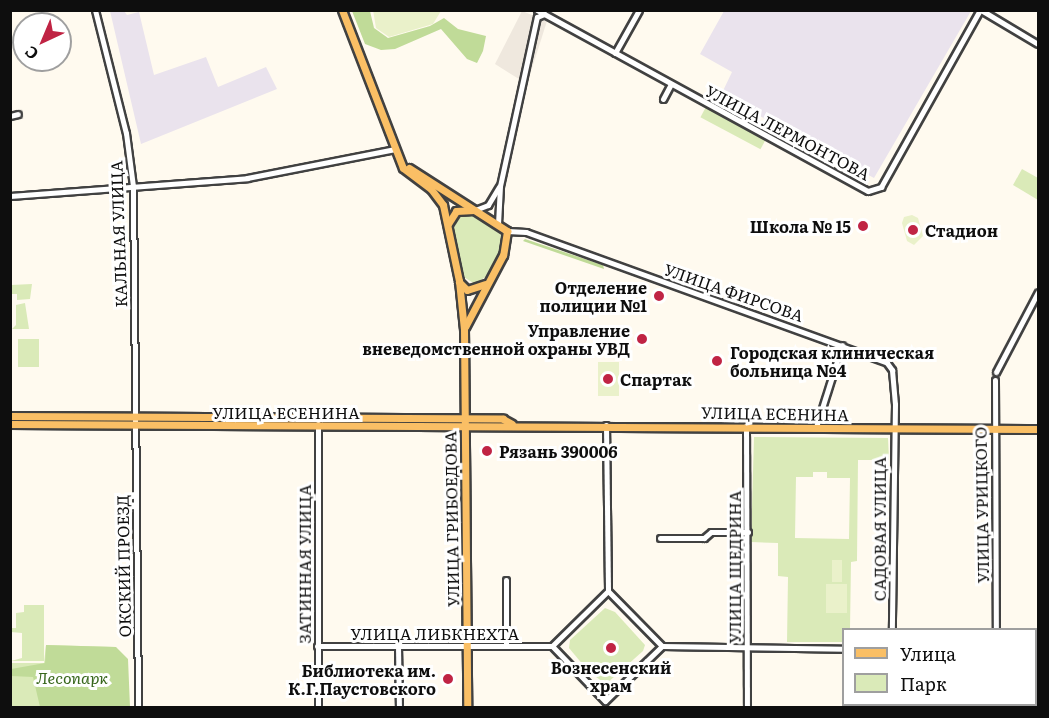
<!DOCTYPE html>
<meta charset="utf-8">
<style>
body{margin:0}
#map{position:relative;width:1049px;height:718px;overflow:hidden;background:#fffaef;font-family:Literata,serif}
div>[style]{position:absolute}
[style*='--x']{left:calc(var(--x)*1px);top:calc(var(--y)*1px);width:calc(var(--w)*1px);rotate:calc(var(--a)*1deg)}
.industrial>*{inset:0;background:#eae3ed}
.green>*{inset:0;background:#daeab8;transform-origin:0 0}
.forest>*{inset:0;background:#c0db98}
.pitch>*{inset:0;background:#eaf1ca;transform-origin:0 0}
.plaza>*{inset:0;background:#efe8de}
.roads{filter:drop-shadow(2px 0 #414141) drop-shadow(-2px 0 #414141) drop-shadow(0 2px #414141) drop-shadow(0 -2px #414141)}
.minor>*{height:5px;margin:-2.5px;padding:0 2.5px;transform-origin:2.5px;border-radius:2.5px;background:#fff}
.major>*{height:7px;margin:-3.5px;padding:0 3.5px;transform-origin:3.5px;border-radius:3.5px;background:#fabf65}
.dots>*{width:16px;height:16px;translate:-50% -50%;box-sizing:border-box;border:3px solid #fff;border-radius:50%}
span{translate:-50% -50%;white-space:nowrap;text-align:center;line-height:1.15;-webkit-text-stroke:6px #fff;paint-order:stroke}
.street-label{font-size:16px;color:#0e0e0e}
.poi-label{font-size:16px;color:#0e0e0e;font-weight:700}
.right{translate:-100% -50%;text-align:right}
.left{translate:0 -50%;text-align:left}
.park-label{font-size:16px;color:#38671d;font-style:italic}
.frame{position:absolute;inset:0;border:12px solid #0e0e0e;pointer-events:none}
.legend{position:absolute;left:842px;top:628px;width:195px;height:78px;box-sizing:border-box;background:#fff;border:2px solid #9f9f9f;margin:0;padding:8px 10px;list-style:none;font-size:18px;color:#0e0e0e}
.legend li{display:flex;align-items:center;gap:12px;height:30px}
.legend b{width:30px;border:2px solid #9f9f9f}
.north{position:absolute;left:12px;top:12px;width:60px;height:60px;box-sizing:border-box;background:#fff;border:2px solid #9f9f9f;border-radius:50%;rotate:224deg;font-size:16px;font-weight:700;line-height:24px;text-align:center;color:#0e0e0e}
.north::after{content:'';display:block;margin:auto;width:21px;height:27px;background:#c02444;clip-path:polygon(50% 0,100% 100%,50% 72%,0 100%)}
</style>
<div id="map">
<div class="industrial">
<i style="clip-path:polygon(110px 11px,124px 11px,127px 15px,139px 12px,154px 75px,206px 57px,218px 87px,266px 67px,277px 89px,141px 144px)"></i>
<i style="clip-path:polygon(724px 11px,724px 10px,971px 11px,874px 178px,721px 95px,732px 72px,700px 54px)"></i>
</div>
<div class="green">
<i style="left:707px;top:105px;width:68px;height:14px;rotate:28deg"></i>
<i style="clip-path:polygon(1022px 169px,1038px 178px,1038px 200px,1013px 185px)"></i>
<i style="clip-path:polygon(458px 213px,469px 213px,491px 224px,501px 235px,501px 251px,487px 276px,475px 284px,462px 276px,458px 263px,451px 227px)"></i>
<i style="clip-path:polygon(32px 284px,30px 299px,17px 300px,17px 294px,11px 294px,11px 285px)"></i>
<i style="clip-path:polygon(25px 303px,29px 329px,12px 329px,16px 325px,16px 305px)"></i>
<i style="left:18px;top:339px;width:21px;height:28px"></i>
<i style="clip-path:polygon(evenodd,754px 437px,888px 438px,889px 460px,858px 460px,857px 561px,851px 562px,850px 629px,844px 630px,843px 642px,787px 642px,788px 577px,778px 576px,778px 543px,751px 542px,754px 437px,813px 472px,827px 472px,827px 478px,850px 478px,849px 539px,795px 538px,796px 477px,813px 477px,813px 472px)"></i>
<i style="clip-path:polygon(24px 605px,44px 605px,44px 661px,11px 661px,22px 658px,22px 633px,11px 632px,10px 628px,16px 628px,16px 613px,24px 612px)"></i>
<i style="clip-path:polygon(605px 608px,615px 612px,645px 645px,643px 651px,606px 684px,589px 672px,569px 648px,570px 640px)"></i>
<i style="clip-path:polygon(46px 645px,116px 647px,124px 707px,11px 707px,11px 663px,44px 663px)"></i>
</div>
<div class="forest">
<i style="clip-path:polygon(352px 11px,370px 11px,374px 28px,388px 38px,430px 26px,444px 18px,458px 29px,486px 36px,483px 51px,477px 63px,467px 59px,441px 29px,395px 49px,381px 50px,365px 44px)"></i>
<i style="clip-path:polygon(525px 239px,603px 265px,604px 269px,523px 241px)"></i>
<i style="clip-path:polygon(46px 645px,116px 647px,128px 659px,130px 707px,40px 707px,33px 677px,11px 676px,11px 669px,45px 663px)"></i>
</div>
<div class="pitch">
<i style="clip-path:polygon(373px 10px,441px 10px,441px 11px,433px 24px,389px 37px,376px 28px)"></i>
<i style="clip-path:polygon(912px 215px,918px 218px,923px 236px,914px 245px,907px 241px,902px 223px,904px 217px)"></i>
<i style="left:598px;top:362px;width:21px;height:34px"></i>
<i style="left:832px;top:560px;width:10px;height:22px"></i>
<i style="left:826px;top:584px;width:21px;height:29px"></i>
</div>
<div class="plaza">
<i style="clip-path:polygon(522px 11px,547px 21px,527px 84px,495px 64px)"></i>
</div>
<div class="roads">
<div class="minor">
<i style="--x:95;--y:10;--w:127;--a:75.9"></i>
<i style="--x:126;--y:133;--w:53;--a:82.5"></i>
<i style="--x:133;--y:186;--w:522;--a:89.45"></i>
<i style="--x:537;--y:10;--w:377;--a:28.7"></i>
<i style="--x:868;--y:191;--w:14;--a:-17"></i>
<i style="--x:881;--y:187;--w:203;--a:-60.8"></i>
<i style="--x:981;--y:10;--w:66;--a:30.8"></i>
<i style="--x:615;--y:53;--w:49;--a:-60.8"></i>
<i style="--x:663;--y:99;--w:17;--a:-62"></i>
<i style="--x:10;--y:116;--w:8;--a:-14"></i>
<i style="--x:10;--y:196;--w:238;--a:-4.3"></i>
<i style="--x:247;--y:178;--w:151;--a:-11.1"></i>
<i style="--x:475;--y:210;--w:14;--a:-21"></i>
<i style="--x:488;--y:205;--w:21;--a:-59"></i>
<i style="--x:498;--y:224;--w:38;--a:-87"></i>
<i style="--x:500;--y:186;--w:173;--a:-77.7"></i>
<i style="--x:537;--y:17;--w:8;--a:-23"></i>
<i style="--x:507;--y:231;--w:19;--a:3"></i>
<i style="--x:526;--y:232;--w:384;--a:19.9"></i>
<i style="--x:887;--y:363;--w:9;--a:54"></i>
<i style="--x:892;--y:370;--w:34;--a:85"></i>
<i style="--x:895;--y:404;--w:226;--a:90.8"></i>
<i style="--x:996;--y:372;--w:90;--a:-62.3"></i>
<i style="--x:995;--y:380;--w:250;--a:89.8"></i>
<i style="--x:318;--y:424;--w:284;--a:90"></i>
<i style="--x:606;--y:425;--w:166;--a:89.3"></i>
<i style="--x:746;--y:426;--w:282;--a:89.8"></i>
<i style="--x:816;--y:427;--w:86;--a:-72.4"></i>
<i style="--x:660;--y:538;--w:44;--a:0"></i>
<i style="--x:704;--y:538;--w:9;--a:-41"></i>
<i style="--x:711;--y:532;--w:37;--a:0"></i>
<i style="--x:506;--y:580;--w:66;--a:90"></i>
<i style="--x:317;--y:646;--w:235;--a:0"></i>
<i style="--x:398;--y:646;--w:62;--a:89.1"></i>
<i style="--x:662;--y:646;--w:79;--a:136"></i>
<i style="--x:605;--y:701;--w:76;--a:-133.9"></i>
<i style="--x:552;--y:646;--w:78;--a:-44.5"></i>
<i style="--x:608;--y:591;--w:77;--a:45.5"></i>
<i style="--x:662;--y:646;--w:182;--a:0.9"></i>
<i style="--x:1036;--y:650;--w:2;--a:0"></i>
<i style="--x:893;--y:704;--w:4;--a:90"></i>
<i style="--x:998;--y:704;--w:4;--a:90"></i>
</div>
<div class="major">
<i style="--x:342;--y:10;--w:169;--a:68.9"></i>
<i style="--x:403;--y:168;--w:35;--a:37"></i>
<i style="--x:431;--y:189;--w:20;--a:53"></i>
<i style="--x:443;--y:205;--w:78;--a:78.1"></i>
<i style="--x:459;--y:281;--w:48;--a:84.1"></i>
<i style="--x:464;--y:329;--w:379;--a:89.5"></i>
<i style="--x:409;--y:168;--w:117;--a:32.7"></i>
<i style="--x:507;--y:231;--w:24;--a:99"></i>
<i style="--x:503;--y:255;--w:81;--a:117.8"></i>
<i style="--x:448;--y:224;--w:15;--a:-58"></i>
<i style="--x:456;--y:211;--w:18;--a:-3"></i>
<i style="--x:459;--y:282;--w:11;--a:45"></i>
<i style="--x:467;--y:290;--w:19;--a:-18"></i>
<i style="--x:10;--y:416;--w:493;--a:0.3"></i>
<i style="--x:503;--y:419;--w:10;--a:29"></i>
<i style="--x:10;--y:424;--w:1028;--a:0.28"></i>
</div>
</div>
<div class="dots">
<i style="left:863px;top:226px;background:#c02444"></i>
<i style="left:913px;top:230px;background:#c02444"></i>
<i style="left:659px;top:296px;background:#c02444"></i>
<i style="left:642px;top:339px;background:#c02444"></i>
<i style="left:717px;top:361px;background:#c02444"></i>
<i style="left:608px;top:379px;background:#c02444"></i>
<i style="left:487px;top:451px;background:#c02444"></i>
<i style="left:611px;top:648px;background:#c02444"></i>
<i style="left:448px;top:679px;background:#c02444"></i>
</div>
<div class="street-label">
<span style="left:788px;top:132px;rotate:28deg">УЛИЦА ЛЕРМОНТОВА</span>
<span style="left:118px;top:234px;rotate:-92deg">КАЛЬНАЯ УЛИЦА</span>
<span style="left:734px;top:292px;rotate:19deg">УЛИЦА ФИРСОВА</span>
<span style="left:286px;top:412px">УЛИЦА ЕСЕНИНА</span>
<span style="left:775px;top:413px;rotate:1deg">УЛИЦА ЕСЕНИНА</span>
<span style="left:981px;top:505px;rotate:-91deg">УЛИЦА УРИЦКОГО</span>
<span style="left:451px;top:519px;rotate:-91deg">УЛИЦА ГРИБОЕДОВА</span>
<span style="left:879px;top:529px;rotate:-90deg">САДОВАЯ УЛИЦА</span>
<span style="left:304px;top:564px;rotate:-90deg">ЗАТИННАЯ УЛИЦА</span>
<span style="left:123px;top:566px;rotate:-91deg">ОКСКИЙ ПРОЕЗД</span>
<span style="left:734px;top:567px;rotate:-90deg">УЛИЦА ЩЕДРИНА</span>
<span style="left:435px;top:633px">УЛИЦА ЛИБКНЕХТА</span>
</div>
<div class="poi-label">
<span class="right" style="left:851px;top:226px">Школа № 15</span>
<span class="left" style="left:925px;top:230px">Стадион</span>
<span class="right" style="left:647px;top:296px">Отделение<br>полиции №1</span>
<span class="right" style="left:630px;top:339px">Управление<br>вневедомственной охраны УВД</span>
<span class="left" style="left:730px;top:361px">Городская клиническая<br>больница №4</span>
<span class="left" style="left:620px;top:379px">Спартак</span>
<span class="left" style="left:499px;top:451px">Рязань 390006</span>
<span style="left:611px;top:676px">Вознесенский<br>храм</span>
<span class="right" style="left:436px;top:679px">Библиотека им.<br>К.Г.Паустовского</span>
</div>
<div class="park-label">
<span style="left:72px;top:677px">Лесопарк</span>
</div>
<div class="frame"></div>
<ul class="legend">
<li><b style="height:8px;background:#fabf65"></b>Улица</li>
<li><b style="height:16px;background:#daeab8"></b>Парк</li>
</ul>
<div class="north">С</div>
</div>
